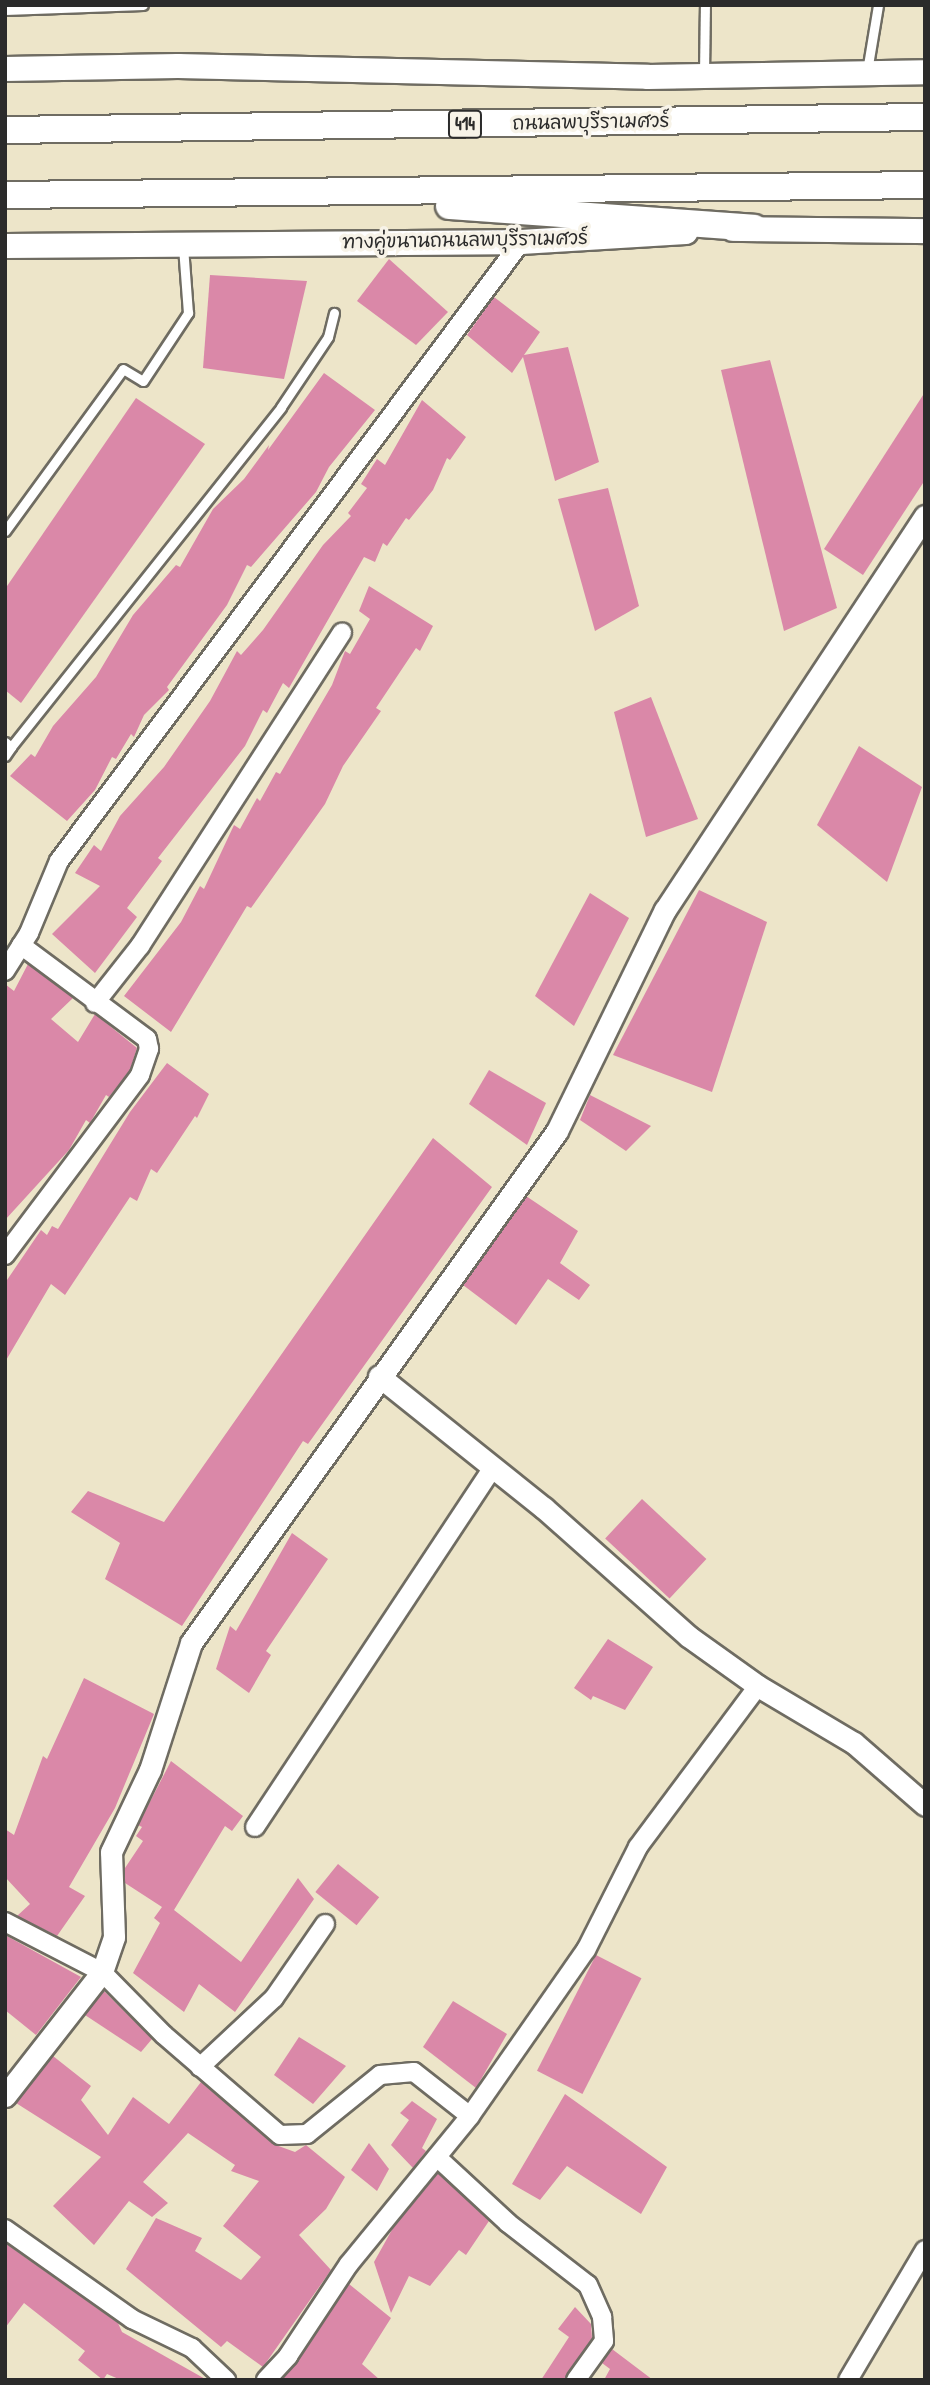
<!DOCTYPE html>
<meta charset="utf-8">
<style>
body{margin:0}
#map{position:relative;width:930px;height:2385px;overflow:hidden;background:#ede5c9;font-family:"Patrick Hand","Playpen Sans Thai",sans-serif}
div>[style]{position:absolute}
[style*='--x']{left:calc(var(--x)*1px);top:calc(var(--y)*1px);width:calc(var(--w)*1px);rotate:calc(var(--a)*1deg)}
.building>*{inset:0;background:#da88a8;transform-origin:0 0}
.roads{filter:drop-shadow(2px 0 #6f6c62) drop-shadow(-2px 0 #6f6c62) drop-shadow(0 2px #6f6c62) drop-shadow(0 -2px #6f6c62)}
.service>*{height:9px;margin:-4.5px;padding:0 4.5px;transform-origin:4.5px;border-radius:4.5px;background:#fff}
.minor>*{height:18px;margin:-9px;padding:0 9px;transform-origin:9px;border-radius:9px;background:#fff}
.tertiary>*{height:21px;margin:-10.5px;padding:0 10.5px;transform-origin:10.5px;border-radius:10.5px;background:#fff}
.secondary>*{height:24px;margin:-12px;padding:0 12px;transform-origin:12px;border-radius:12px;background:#fff}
.primary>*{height:26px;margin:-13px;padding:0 13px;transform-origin:13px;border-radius:13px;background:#fff}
span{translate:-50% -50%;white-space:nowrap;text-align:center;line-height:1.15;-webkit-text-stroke:7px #f7f3e8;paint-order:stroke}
.shield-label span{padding:2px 5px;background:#f7f3e8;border:2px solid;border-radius:5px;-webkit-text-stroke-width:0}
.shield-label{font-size:18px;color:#2b2b2b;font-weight:700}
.street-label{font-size:19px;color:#2b2b2b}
.frame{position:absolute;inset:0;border:7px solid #2b2b2b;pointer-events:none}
</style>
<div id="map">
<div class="building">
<i style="clip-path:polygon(389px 259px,448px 312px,416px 345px,357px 301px)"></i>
<i style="clip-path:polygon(210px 275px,307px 281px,284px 379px,203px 368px)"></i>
<i style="clip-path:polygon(494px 297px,540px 332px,524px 355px,568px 347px,599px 462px,555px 481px,523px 357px,512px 373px,467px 335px)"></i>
<i style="clip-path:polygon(770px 360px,837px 608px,784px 631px,721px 370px)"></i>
<i style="clip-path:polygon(324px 373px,375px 410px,329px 467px,316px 492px,251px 567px,247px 565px,227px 605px,167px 687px,169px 690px,144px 715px,134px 737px,131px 734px,116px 759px,112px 757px,95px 790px,67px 821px,10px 776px,31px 754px,35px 757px,53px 726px,96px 677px,133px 615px,176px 565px,180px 567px,213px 509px,244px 479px,269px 445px,268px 450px)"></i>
<i style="clip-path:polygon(925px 392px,925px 480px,863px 575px,824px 549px)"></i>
<i style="clip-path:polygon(136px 398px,205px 444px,21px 703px,5px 690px,5px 589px)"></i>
<i style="clip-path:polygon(422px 400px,466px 437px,450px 460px,447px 458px,433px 490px,409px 520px,406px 518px,387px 546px,383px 543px,375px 562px,364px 557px,289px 688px,283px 683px,267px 713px,263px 710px,245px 746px,158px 858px,162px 861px,127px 908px,137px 917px,95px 973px,52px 934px,100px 886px,75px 873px,94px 845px,101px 851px,120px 816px,164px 767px,210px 701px,237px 651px,241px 655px,263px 630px,323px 545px,351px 516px,348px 513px,367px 488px,361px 484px,377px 459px,385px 465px)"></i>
<i style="clip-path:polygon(608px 488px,639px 606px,595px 631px,558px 499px)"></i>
<i style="clip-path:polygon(369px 586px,433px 626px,420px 651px,416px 648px,376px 708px,381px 711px,343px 766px,325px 804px,251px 908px,247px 906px,171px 1032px,124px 996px,181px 922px,200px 886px,204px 889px,234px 825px,240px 829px,257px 798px,260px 801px,276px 772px,280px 774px,332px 685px,345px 651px,350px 654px,370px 619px,359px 611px)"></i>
<i style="clip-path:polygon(651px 697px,698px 819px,646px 837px,614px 712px)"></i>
<i style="clip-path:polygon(859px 746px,922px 787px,887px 882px,817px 825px)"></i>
<i style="clip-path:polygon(699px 890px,767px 922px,712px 1092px,613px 1055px)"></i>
<i style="clip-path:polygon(590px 893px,629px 918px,574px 1026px,535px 996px)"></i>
<i style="clip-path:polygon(28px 964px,73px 998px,51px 1019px,78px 1042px,95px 1014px,137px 1048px,130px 1070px,109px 1097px,106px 1095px,90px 1123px,86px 1120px,69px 1150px,5px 1220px,5px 984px,14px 991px)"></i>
<i style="clip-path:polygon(167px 1063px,209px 1094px,197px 1118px,195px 1116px,157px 1173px,151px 1169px,137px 1201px,130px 1197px,65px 1295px,51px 1284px,5px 1362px,5px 1283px,41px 1230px,47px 1235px,52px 1226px,58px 1229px,130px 1112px)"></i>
<i style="clip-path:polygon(489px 1070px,546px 1103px,527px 1145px,469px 1104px)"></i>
<i style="clip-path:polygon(590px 1095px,651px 1126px,626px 1151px,580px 1120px)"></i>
<i style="clip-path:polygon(433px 1138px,492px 1187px,308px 1444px,303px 1441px,182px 1626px,105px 1579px,120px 1543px,71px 1512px,88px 1491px,164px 1522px)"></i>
<i style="clip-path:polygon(526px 1196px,578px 1231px,560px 1263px,590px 1285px,579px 1300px,548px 1279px,516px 1325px,463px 1285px)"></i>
<i style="left:642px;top:1499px;width:88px;height:54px;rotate:43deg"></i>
<i style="clip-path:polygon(292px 1533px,328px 1559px,266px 1651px,271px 1655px,249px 1693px,216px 1669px,230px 1626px,236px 1631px)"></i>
<i style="clip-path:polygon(608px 1639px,653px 1667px,625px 1710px,593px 1696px,591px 1700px,574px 1688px)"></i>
<i style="clip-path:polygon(84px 1678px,154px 1714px,115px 1808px,69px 1887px,85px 1896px,57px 1936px,17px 1916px,30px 1904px,5px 1877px,5px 1829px,14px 1835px,43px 1756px,47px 1759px)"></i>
<i style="clip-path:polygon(171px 1761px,243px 1816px,232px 1831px,225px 1826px,174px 1910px,241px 1962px,298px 1878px,314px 1899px,235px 2012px,199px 1984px,184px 2012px,133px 1973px,160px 1923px,154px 1918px,162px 1907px,125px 1883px,125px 1868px,143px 1841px,136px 1836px,142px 1827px,138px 1825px)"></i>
<i style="left:338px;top:1864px;width:53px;height:36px;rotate:39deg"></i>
<i style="clip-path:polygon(5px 1935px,81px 1977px,36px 2035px,5px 2010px)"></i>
<i style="left:596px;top:1955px;width:51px;height:130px;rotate:27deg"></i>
<i style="clip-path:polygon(104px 1991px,152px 2039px,141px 2052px,85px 2015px)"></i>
<i style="clip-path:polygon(453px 2001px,507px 2034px,476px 2088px,423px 2047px)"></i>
<i style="clip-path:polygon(299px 2037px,346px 2066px,313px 2104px,274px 2075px)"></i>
<i style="clip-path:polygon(53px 2056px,91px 2086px,81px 2100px,108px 2135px,133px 2097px,169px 2124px,201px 2082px,273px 2144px,295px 2152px,306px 2145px,345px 2177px,326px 2209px,299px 2235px,331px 2270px,263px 2367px,227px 2341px,221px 2347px,126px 2269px,156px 2218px,202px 2238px,195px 2251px,241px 2280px,261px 2257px,223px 2226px,259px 2181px,231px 2171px,235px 2165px,188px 2133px,143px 2182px,168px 2203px,152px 2217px,129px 2201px,94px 2245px,53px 2206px,101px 2157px,16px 2103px)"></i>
<i style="clip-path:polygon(565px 2094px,667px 2167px,641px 2214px,567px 2166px,540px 2200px,512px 2184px)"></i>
<i style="clip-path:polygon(412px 2101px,437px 2119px,422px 2148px,426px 2151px,413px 2168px,391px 2145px,409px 2120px,400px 2113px)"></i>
<i style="clip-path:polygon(369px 2143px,389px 2169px,377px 2191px,351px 2170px)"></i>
<i style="clip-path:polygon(438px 2173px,489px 2221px,466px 2255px,459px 2250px,430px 2286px,409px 2276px,391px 2313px,374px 2262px,393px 2228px)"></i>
<i style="clip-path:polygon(5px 2243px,118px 2323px,122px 2332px,207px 2380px,121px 2380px,107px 2374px,103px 2380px,78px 2360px,85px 2351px,24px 2303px,5px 2328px)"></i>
<i style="clip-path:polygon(349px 2284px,391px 2318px,362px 2364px,380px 2380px,282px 2380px)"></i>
<i style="clip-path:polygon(575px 2307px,591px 2324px,592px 2338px,565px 2380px,541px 2380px,569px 2337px,558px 2329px)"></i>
<i style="clip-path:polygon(612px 2349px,653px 2380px,604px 2380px,610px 2369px,602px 2363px)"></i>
</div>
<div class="roads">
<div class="service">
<i style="--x:5;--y:10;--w:138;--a:-2.1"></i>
<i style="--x:867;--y:71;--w:67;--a:-80.5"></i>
<i style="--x:704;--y:73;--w:68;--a:-89.2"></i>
<i style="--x:5;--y:531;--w:200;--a:-53.9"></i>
<i style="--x:123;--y:369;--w:23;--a:31"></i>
<i style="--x:143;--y:381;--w:82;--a:-56.5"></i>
<i style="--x:188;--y:313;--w:66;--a:-94.3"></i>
<i style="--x:5;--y:742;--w:8;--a:40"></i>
<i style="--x:11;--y:747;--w:434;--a:-51.5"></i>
<i style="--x:281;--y:407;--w:84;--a:-56.1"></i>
<i style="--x:328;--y:337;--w:25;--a:-76"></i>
<i style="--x:5;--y:756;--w:11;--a:-56"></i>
</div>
<div class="minor">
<i style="--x:5;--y:971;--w:45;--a:-57.7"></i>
<i style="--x:29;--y:933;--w:78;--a:-67.4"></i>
<i style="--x:59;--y:861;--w:772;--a:-53.26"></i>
<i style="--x:95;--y:1003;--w:73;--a:-51.7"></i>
<i style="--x:140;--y:946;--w:373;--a:-57.2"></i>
<i style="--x:5;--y:1255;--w:225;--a:-53.1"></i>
<i style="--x:140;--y:1075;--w:28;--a:-71"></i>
<i style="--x:149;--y:1049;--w:10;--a:-101"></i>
<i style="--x:147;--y:1039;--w:157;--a:-143.3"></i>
<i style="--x:255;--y:1827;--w:432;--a:-56.5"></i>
<i style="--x:5;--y:1922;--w:109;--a:27.3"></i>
<i style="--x:102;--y:1972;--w:88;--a:45.5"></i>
<i style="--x:164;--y:2035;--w:153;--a:40.8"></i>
<i style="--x:280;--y:2135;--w:27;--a:-2"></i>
<i style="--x:307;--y:2134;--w:94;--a:-38.9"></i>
<i style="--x:380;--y:2075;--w:34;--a:-5"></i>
<i style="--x:414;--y:2072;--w:71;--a:38.2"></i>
<i style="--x:200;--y:2067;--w:101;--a:-43"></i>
<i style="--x:274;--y:1998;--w:90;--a:-55.4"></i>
<i style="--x:439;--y:2159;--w:94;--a:42.8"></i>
<i style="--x:508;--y:2223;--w:101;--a:37.8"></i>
<i style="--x:588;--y:2285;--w:35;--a:66"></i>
<i style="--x:602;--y:2317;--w:24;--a:85"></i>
<i style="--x:604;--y:2341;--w:48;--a:125.7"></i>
<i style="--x:5;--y:2229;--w:156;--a:35.3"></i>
<i style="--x:132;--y:2319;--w:67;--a:25.8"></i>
<i style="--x:192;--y:2348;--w:47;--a:43.3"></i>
<i style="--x:266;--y:2380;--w:33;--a:-47"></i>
<i style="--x:288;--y:2356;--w:110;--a:-56.5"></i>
<i style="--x:349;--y:2264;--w:191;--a:-50.7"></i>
<i style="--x:470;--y:2116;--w:203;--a:-55.1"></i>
<i style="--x:586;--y:1950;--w:115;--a:-63.2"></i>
<i style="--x:638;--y:1847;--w:201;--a:-53.3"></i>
<i style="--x:848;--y:2380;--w:151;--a:-59.4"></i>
</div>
<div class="tertiary">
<i style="--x:379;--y:1376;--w:211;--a:38.7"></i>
<i style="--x:544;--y:1508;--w:193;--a:41.6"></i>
<i style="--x:688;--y:1636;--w:86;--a:35.5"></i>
<i style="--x:758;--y:1686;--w:112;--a:30.7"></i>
<i style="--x:854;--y:1743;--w:94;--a:41.1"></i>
<i style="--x:5;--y:2096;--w:157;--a:-52"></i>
<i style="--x:102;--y:1972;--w:37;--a:-71"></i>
<i style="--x:114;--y:1937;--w:85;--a:-92"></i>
<i style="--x:111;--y:1852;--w:91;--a:-64.6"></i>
<i style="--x:150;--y:1770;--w:133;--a:-72.1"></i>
<i style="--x:191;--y:1643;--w:629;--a:-54.44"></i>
<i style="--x:557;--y:1131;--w:246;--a:-64"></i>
<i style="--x:665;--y:910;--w:472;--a:-56.6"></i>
</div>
<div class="secondary">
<i style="--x:5;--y:69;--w:173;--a:-1"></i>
<i style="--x:178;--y:66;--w:470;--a:1.3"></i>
<i style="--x:648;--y:77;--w:277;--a:-1"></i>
<i style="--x:733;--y:229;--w:192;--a:0.6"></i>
<i style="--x:5;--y:246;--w:516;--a:-0.44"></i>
<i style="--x:521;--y:242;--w:165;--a:-3.5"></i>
</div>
<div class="primary">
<i style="--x:5;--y:130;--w:920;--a:-0.81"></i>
<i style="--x:5;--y:195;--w:920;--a:-0.62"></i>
<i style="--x:449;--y:206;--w:306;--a:4.1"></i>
</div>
</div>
<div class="shield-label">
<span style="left:465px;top:124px">414</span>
</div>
<div class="street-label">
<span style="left:591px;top:122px;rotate:-1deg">ถนนลพบุรีราเมศวร์</span>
<span style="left:465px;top:240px;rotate:-1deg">ทางคู่ขนานถนนลพบุรีราเมศวร์</span>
</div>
<div class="frame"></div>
</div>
